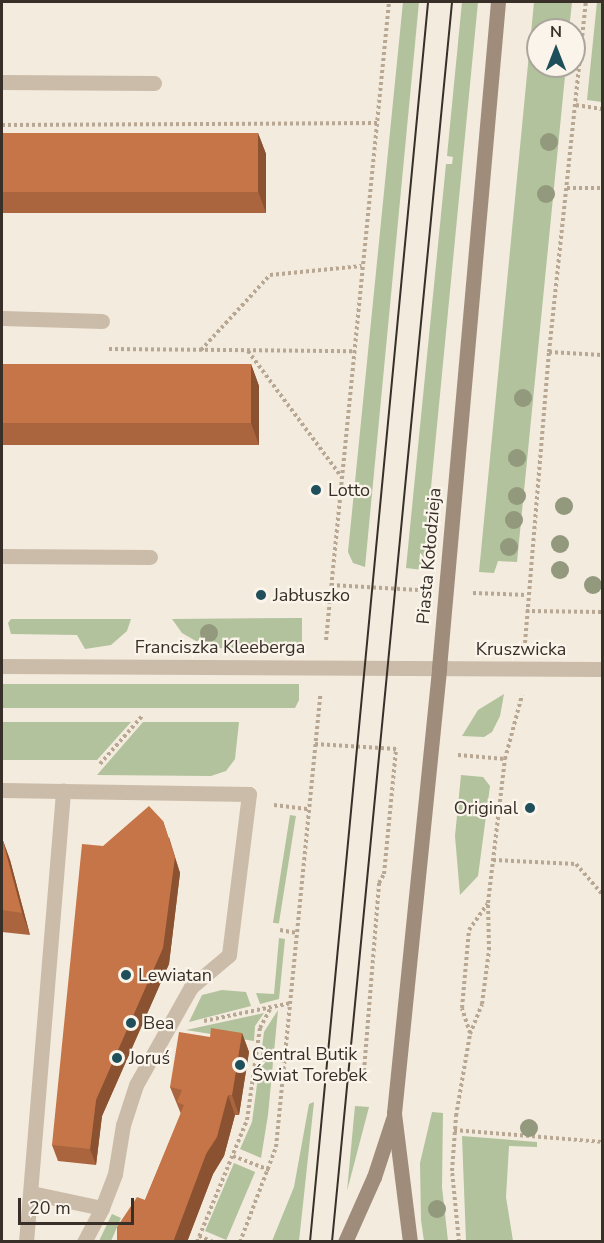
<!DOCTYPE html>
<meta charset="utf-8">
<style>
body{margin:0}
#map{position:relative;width:604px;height:1243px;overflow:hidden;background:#f3ebdd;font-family:"Nunito Sans",sans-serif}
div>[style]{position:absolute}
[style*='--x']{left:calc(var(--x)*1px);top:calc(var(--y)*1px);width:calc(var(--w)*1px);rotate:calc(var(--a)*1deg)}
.green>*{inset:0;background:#b1c29d;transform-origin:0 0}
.path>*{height:4px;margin-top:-2px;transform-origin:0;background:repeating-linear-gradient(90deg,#b7a793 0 3px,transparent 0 6px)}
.lane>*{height:15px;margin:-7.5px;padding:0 7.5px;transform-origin:7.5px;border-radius:7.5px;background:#cbbca9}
.street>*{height:15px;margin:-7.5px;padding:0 7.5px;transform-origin:7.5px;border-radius:7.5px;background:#cbbca9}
.secondary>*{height:15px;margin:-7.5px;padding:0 7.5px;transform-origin:7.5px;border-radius:7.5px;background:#9f8c7a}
.tram>*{height:1.5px;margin:-0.75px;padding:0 0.75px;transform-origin:0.75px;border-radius:0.75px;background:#382f29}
.trees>*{width:18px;height:18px;margin:-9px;border-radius:50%;background:#92997c}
.wall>*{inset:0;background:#aa653e}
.shaded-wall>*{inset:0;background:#8b5232}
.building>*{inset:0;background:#c67548;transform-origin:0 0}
.dots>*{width:16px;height:16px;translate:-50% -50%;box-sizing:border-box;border:3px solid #faf4ea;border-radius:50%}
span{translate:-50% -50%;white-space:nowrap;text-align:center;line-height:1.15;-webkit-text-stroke:4.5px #faf4ea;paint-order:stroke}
.poi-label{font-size:18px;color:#382f29}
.left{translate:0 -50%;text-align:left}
.right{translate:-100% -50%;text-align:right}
.street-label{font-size:18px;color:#382f29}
.frame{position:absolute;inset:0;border:3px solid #382f29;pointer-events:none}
.north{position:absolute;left:526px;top:18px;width:60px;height:60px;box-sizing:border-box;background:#faf4ea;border:2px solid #aca59d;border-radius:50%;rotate:0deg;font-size:16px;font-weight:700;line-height:24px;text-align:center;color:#382f29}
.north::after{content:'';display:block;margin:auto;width:21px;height:27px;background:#1e4f5a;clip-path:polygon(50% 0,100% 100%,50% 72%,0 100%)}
.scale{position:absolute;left:18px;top:1198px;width:116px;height:27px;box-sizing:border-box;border:3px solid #382f29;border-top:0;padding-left:8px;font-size:18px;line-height:21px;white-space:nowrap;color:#382f29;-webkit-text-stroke:4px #faf4ea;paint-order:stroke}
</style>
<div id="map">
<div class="green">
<i style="clip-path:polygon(403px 2px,419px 2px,365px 567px,353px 563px,348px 552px)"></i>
<i style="clip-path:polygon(462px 2px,478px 2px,423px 570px,406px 568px,446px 164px,452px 164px,453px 157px,447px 156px)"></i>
<i style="clip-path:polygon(534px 2px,572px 2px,569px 30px,538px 30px,538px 66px,566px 66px,517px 562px,498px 561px,494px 573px,479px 572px)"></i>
<i style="clip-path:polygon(597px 2px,602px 2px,602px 102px,587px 100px)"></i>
<i style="clip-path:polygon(302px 618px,302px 649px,208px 648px,182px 633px,172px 619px)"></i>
<i style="clip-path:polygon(11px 619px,131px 619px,127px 631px,111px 645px,85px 649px,77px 635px,11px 634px,8px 623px)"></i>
<i style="clip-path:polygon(2px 684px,299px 684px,299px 700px,295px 708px,2px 708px)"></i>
<i style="clip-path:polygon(504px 694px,500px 716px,492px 732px,484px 737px,462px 736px,478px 710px)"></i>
<i style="clip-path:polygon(2px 722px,131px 722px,97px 760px,2px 760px)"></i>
<i style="clip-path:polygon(143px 722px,239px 722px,235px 759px,226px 771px,211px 776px,97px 775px)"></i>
<i style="clip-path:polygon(461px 775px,483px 777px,490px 786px,478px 876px,460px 895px,455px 836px)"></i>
<i style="left:290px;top:815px;width:6px;height:109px;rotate:9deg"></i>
<i style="clip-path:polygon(279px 938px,285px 939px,279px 999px,260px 1004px,256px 993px,274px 994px)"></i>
<i style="clip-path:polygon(222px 990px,246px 992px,251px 1006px,189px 1022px,202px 995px)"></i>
<i style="clip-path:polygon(278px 1010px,268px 1115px,261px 1158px,240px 1149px,252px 1122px,264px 1032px)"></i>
<i style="clip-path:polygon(264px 1013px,255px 1026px,254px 1041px,186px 1030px)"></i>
<i style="clip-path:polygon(314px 1102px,299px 1241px,272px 1241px,294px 1187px,309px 1104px)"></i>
<i style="clip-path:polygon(355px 1106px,369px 1107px,347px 1191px)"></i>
<i style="clip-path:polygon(432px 1112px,443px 1113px,442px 1187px,448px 1241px,424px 1241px,421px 1220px,420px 1163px)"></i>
<i style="clip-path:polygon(462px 1136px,537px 1142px,537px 1147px,509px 1146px,506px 1197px,513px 1241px,466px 1241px)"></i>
<i style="left:234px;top:1163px;width:23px;height:74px;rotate:23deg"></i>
<i style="clip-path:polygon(112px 1214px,121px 1218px,111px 1241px,99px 1241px)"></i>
</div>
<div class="path">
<i style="--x:576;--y:105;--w:26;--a:9"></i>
<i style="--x:2;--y:125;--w:375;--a:-0.3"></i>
<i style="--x:567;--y:188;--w:35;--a:0"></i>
<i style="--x:109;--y:349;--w:245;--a:0.5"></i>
<i style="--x:201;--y:350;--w:102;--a:-47.4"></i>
<i style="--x:270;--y:275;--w:92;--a:-5.6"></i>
<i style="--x:248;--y:351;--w:156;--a:53.4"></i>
<i style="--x:549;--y:352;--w:53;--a:3.2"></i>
<i style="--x:331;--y:585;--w:87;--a:3.3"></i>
<i style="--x:473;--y:593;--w:54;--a:2.1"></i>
<i style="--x:526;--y:611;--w:76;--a:0.8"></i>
<i style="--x:326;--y:640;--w:641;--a:-84.36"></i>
<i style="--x:525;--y:643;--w:292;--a:-85.3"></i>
<i style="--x:549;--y:352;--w:352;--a:-84"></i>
<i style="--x:315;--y:744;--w:82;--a:3.5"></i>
<i style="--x:458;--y:755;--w:47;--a:4.9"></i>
<i style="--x:100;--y:764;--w:65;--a:-48.7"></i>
<i style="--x:274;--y:805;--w:35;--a:7"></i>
<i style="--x:493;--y:860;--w:83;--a:2.8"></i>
<i style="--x:576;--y:864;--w:40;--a:49"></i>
<i style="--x:280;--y:930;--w:17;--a:10"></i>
<i style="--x:204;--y:1021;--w:89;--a:-11.7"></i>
<i style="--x:470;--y:1033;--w:26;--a:-108"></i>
<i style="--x:462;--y:1008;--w:78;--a:-84.9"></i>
<i style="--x:469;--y:930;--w:32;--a:-55"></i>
<i style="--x:363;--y:1083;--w:201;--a:-85.4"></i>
<i style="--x:379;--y:883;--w:10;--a:-61"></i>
<i style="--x:384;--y:874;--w:126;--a:-84.5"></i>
<i style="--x:454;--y:1130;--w:148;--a:4.6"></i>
<i style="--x:233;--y:1156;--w:40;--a:21"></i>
<i style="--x:199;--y:1236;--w:15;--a:23"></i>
<i style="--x:197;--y:1242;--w:132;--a:-67.7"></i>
<i style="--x:247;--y:1120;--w:93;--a:-82"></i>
<i style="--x:260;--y:1028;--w:24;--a:-62"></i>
<i style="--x:240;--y:1242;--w:102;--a:-69.2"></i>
<i style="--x:276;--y:1147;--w:454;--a:-84.4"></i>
<i style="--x:459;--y:1242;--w:71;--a:-95.6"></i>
<i style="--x:452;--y:1171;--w:55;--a:-85.8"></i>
<i style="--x:456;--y:1116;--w:83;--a:-80.3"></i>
<i style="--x:470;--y:1034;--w:32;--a:-68"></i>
<i style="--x:482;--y:1004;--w:54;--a:-82.6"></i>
<i style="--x:489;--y:950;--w:47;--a:-91.2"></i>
<i style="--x:488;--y:903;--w:145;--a:-83.3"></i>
<i style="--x:505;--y:759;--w:66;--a:-75.1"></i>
</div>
<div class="lane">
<i style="--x:2;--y:82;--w:152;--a:0.4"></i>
<i style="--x:2;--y:318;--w:100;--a:1.7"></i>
<i style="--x:2;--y:556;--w:148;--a:0.4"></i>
<i style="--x:2;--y:790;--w:247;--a:0.9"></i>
<i style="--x:249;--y:794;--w:162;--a:97.1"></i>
<i style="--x:229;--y:955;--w:50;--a:139.9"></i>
<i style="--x:191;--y:987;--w:112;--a:119.3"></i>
<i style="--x:136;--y:1085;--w:42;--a:108"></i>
<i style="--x:123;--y:1125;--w:50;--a:99.3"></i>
<i style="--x:115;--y:1174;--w:36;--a:111"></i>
<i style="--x:102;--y:1208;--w:73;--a:-168.1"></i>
<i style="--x:26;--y:1242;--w:453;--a:-85.3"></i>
<i style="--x:84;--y:1242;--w:38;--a:-62"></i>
</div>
<div class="street">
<i style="--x:2;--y:666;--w:600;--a:0.29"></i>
</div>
<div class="secondary">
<i style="--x:345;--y:1242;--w:71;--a:-66"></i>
<i style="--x:374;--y:1177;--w:61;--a:-71.9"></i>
<i style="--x:410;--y:1242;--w:130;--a:-97.1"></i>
<i style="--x:394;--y:1113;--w:447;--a:-84.2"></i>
<i style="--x:439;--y:668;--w:669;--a:-84.94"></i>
</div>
<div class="tram">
<i style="--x:310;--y:1242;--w:1246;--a:-84.56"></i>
<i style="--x:332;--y:1242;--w:1246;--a:-84.47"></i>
</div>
<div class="trees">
<i style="left:549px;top:142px"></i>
<i style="left:546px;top:194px"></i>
<i style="left:523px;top:398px"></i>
<i style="left:517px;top:458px"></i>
<i style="left:517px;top:496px"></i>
<i style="left:564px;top:506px"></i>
<i style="left:514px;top:520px"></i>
<i style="left:560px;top:544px"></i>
<i style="left:509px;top:547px"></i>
<i style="left:560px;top:570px"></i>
<i style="left:593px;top:585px"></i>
<i style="left:209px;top:633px"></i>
<i style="left:529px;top:1128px"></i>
<i style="left:437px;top:1209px"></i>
</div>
<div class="wall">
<i style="clip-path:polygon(2px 133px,258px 133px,266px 154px,266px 213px,2px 213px)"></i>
<i style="clip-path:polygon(2px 364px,251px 364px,259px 386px,259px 445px,2px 445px)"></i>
<i style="clip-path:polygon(169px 837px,180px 873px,169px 964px,102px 1116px,96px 1165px,58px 1161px,52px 1145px)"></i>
<i style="clip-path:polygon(2px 838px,10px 860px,30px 935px,2px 932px)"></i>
<i style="clip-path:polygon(242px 1033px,249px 1052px,239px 1115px,235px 1115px,224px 1156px,213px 1174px,187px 1242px,117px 1242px,145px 1200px,181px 1114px,170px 1087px,210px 1037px)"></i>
</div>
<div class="shaded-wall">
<i style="clip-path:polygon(258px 133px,266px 154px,266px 213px,258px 191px)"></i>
<i style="clip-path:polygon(251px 364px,259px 386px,259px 445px,251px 423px)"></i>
<i style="clip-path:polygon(163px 821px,180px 873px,169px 964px,102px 1116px,96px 1165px,90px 1149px,96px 1100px)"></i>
<i style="clip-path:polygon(2px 838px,10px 860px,30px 935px,22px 913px)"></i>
<i style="clip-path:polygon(242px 1033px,249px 1052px,239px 1115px,232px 1095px)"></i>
<i style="clip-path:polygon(228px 1095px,235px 1115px,224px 1156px,213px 1174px,187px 1242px,173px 1242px)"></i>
</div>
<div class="building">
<i style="left:2px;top:133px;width:256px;height:59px"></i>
<i style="left:2px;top:364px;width:249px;height:59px"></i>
<i style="clip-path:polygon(149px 806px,163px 821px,175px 857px,163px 948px,96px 1100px,90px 1149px,52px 1145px,82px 844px,103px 846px)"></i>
<i style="clip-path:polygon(2px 838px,22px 913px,2px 910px)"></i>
<i style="clip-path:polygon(211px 1028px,242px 1033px,232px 1095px,228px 1095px,217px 1137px,206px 1154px,173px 1242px,117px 1242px,117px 1227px,137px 1197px,145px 1200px,184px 1105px,177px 1102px,182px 1090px,170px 1087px,179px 1032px,210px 1037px)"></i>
</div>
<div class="dots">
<i style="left:316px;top:490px;background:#1e4f5a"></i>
<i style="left:261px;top:595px;background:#1e4f5a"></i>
<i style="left:530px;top:808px;background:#1e4f5a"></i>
<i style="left:126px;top:975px;background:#1e4f5a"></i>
<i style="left:131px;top:1023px;background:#1e4f5a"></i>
<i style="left:117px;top:1058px;background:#1e4f5a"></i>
<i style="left:240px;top:1065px;background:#1e4f5a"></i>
</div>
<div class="poi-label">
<span class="left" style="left:328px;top:490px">Lotto</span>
<span class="left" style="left:273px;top:595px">Jabłuszko</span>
<span class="right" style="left:518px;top:808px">Original</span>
<span class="left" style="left:138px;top:975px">Lewiatan</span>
<span class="left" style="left:143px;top:1023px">Bea</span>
<span class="left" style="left:252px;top:1065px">Central Butik<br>Świat Torebek</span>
<span class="left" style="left:129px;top:1058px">Joruś</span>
</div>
<div class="street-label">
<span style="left:429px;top:556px;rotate:-85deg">Piasta Kołodzieja</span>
<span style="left:220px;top:647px">Franciszka Kleeberga</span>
<span style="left:521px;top:649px">Kruszwicka</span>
</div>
<div class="frame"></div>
<div class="north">N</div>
<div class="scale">20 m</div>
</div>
